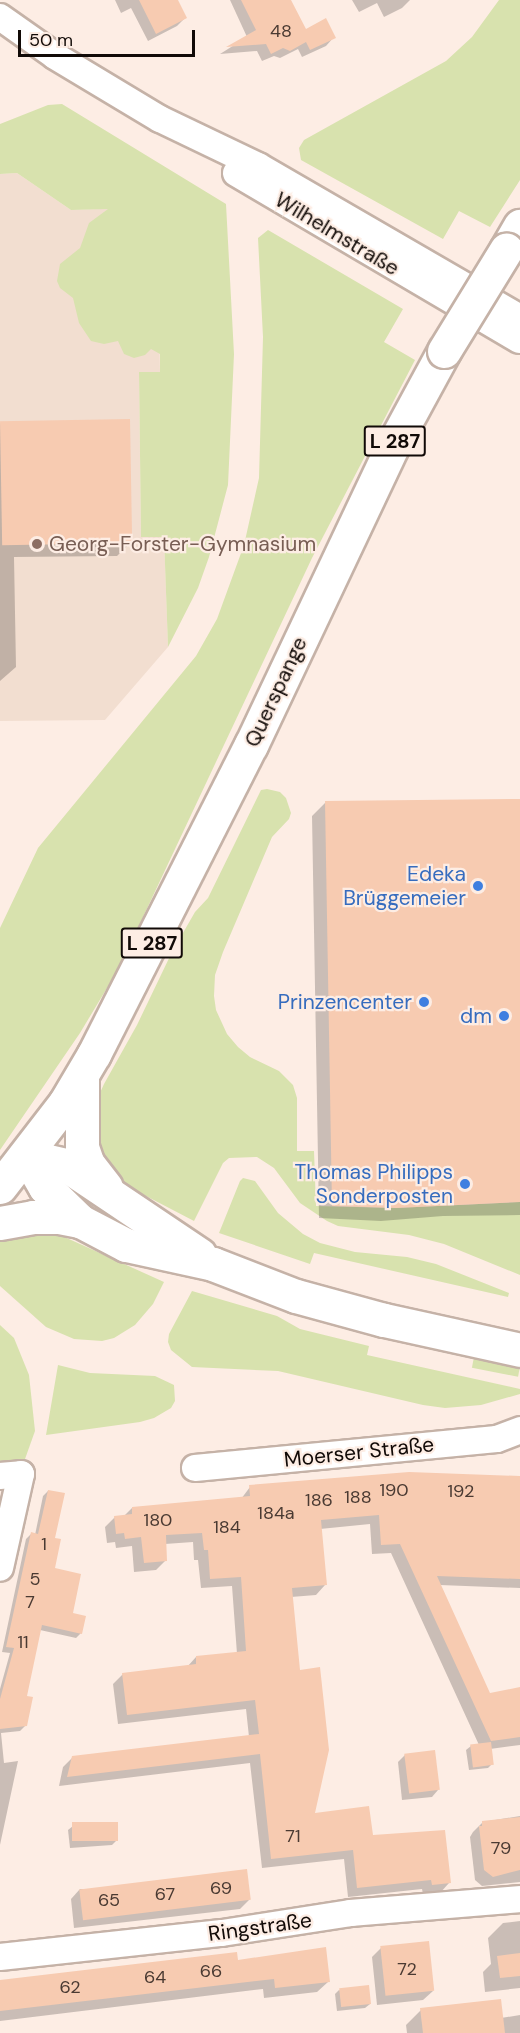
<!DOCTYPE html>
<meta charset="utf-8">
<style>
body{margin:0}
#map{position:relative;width:520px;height:2033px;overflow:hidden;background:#fdede4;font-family:"DM Sans",sans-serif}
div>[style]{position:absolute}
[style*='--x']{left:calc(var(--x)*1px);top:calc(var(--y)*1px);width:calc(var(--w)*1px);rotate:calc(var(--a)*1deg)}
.education>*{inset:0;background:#f2ded0}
.green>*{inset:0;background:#d8e2ae;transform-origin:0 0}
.shadow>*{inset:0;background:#0003}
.building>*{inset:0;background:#f7cbb1;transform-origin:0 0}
.roads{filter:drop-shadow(2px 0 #c5b2a7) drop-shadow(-2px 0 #c5b2a7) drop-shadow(0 2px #c5b2a7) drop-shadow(0 -2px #c5b2a7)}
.minor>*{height:26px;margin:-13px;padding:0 13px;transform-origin:13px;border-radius:13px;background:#fff}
.major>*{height:33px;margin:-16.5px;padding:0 16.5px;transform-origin:16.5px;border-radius:16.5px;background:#fff}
.bridges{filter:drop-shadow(2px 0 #c5b2a7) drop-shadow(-2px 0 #c5b2a7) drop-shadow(0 2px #c5b2a7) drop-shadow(0 -2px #c5b2a7)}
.major-bridge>*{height:33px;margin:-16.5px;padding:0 16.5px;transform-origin:16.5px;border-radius:16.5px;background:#fff}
.dots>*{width:16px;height:16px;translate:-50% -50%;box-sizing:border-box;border:3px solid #fdede4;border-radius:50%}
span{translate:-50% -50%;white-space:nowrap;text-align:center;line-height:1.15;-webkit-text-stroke:4.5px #fdede4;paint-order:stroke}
.number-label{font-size:18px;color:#4a3a32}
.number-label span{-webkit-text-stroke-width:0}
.shield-label span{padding:2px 4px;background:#fdede4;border:2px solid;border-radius:4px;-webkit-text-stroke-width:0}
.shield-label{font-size:20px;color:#110a07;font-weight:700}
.street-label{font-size:21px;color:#110a07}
.education-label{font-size:21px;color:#785e54}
.left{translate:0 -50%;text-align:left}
.shop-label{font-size:21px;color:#366cbe}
.right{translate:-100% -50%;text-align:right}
.scale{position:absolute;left:18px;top:30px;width:177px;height:27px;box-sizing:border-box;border:3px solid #110a07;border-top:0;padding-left:8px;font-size:18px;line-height:21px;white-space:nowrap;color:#110a07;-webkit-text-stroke:4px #fdede4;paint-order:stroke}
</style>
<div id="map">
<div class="education">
<i style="clip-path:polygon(17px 173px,71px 210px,157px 207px,160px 372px,139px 373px,141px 537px,164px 536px,168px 647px,105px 720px,0 721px,0 174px)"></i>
</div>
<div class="green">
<i style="clip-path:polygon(499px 0,520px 0,520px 180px,490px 227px,459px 211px,443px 239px,301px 160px,299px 148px,304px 140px,446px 61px,472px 37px)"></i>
<i style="clip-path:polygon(62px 104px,226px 204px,234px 354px,228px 485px,209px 557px,198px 588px,168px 647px,164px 537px,141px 537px,139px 372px,160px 372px,160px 354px,151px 349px,145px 355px,134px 358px,124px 354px,118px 341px,104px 344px,91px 341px,79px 323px,73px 298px,60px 288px,57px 281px,60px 264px,80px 248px,89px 223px,108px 209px,71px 210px,17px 173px,0 174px,0 124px,48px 105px)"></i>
<i style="clip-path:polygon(268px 230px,403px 309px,384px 342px,415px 360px,312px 558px,119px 968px,80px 1033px,0 1150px,0 928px,38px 848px,196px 656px,217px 619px,244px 545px,259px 478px,263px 337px,258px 238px)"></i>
<i style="clip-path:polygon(267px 789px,280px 792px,286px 798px,291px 813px,289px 819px,272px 837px,223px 952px,215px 975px,214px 996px,216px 1010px,227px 1034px,238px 1047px,250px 1057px,279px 1071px,293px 1085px,297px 1098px,297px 1151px,314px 1151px,316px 1206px,396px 1208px,520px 1202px,520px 1275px,444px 1244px,409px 1235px,338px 1226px,327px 1221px,300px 1203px,274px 1168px,257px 1157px,229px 1158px,223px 1163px,194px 1221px,123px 1184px,98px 1158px,94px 1106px,104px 1084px,137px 1025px,172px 952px,195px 912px,208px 898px,261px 790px)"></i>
<i style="clip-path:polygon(243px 1178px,255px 1181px,278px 1213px,303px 1234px,320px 1243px,355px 1252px,407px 1257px,436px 1264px,509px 1293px,508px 1297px,314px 1253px,310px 1264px,219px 1233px,240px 1181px)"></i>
<i style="clip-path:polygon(49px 1230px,164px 1282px,153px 1304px,135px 1325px,114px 1338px,102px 1341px,74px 1339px,46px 1327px,0 1286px,0 1241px,13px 1233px)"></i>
<i style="clip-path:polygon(192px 1291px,277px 1316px,300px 1329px,369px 1346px,367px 1355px,520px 1389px,520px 1394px,481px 1405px,445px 1408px,423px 1405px,278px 1371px,192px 1367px,171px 1350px,168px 1342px,169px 1334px)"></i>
<i style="clip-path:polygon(0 1325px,14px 1338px,29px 1375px,35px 1431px,25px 1459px,0 1467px)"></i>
<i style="left:474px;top:1357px;width:47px;height:11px;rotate:11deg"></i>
<i style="clip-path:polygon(58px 1365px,90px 1373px,155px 1376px,174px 1385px,175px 1401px,171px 1408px,154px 1418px,140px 1422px,46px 1435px)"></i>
</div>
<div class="shadow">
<i style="clip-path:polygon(115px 0,176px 0,185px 18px,177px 26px,148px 41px,131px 8px,121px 13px)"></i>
<i style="clip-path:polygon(230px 0,290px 0,305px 31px,334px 37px,326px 46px,302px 57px,298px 49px,280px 58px,274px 56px,262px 61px,257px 51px,220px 54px,247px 37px)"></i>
<i style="clip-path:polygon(352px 0,410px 0,402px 8px,384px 17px,377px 3px,359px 12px)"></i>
<i style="clip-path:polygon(0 423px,130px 543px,117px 556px,14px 557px,16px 667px,0 681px)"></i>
<i style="clip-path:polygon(520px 800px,520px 1215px,443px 1216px,381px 1221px,319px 1218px,312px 816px,325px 803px)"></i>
<i style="clip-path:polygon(520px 1476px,520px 1588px,440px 1585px,490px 1695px,520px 1688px,520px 1745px,490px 1749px,492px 1764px,488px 1768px,469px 1770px,466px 1750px,471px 1746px,479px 1745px,391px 1553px,372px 1554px,370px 1524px,320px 1529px,325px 1585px,316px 1595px,291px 1597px,313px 1815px,372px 1837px,449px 1883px,440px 1893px,423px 1894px,422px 1889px,348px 1897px,344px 1859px,262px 1868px,250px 1763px,59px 1786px,63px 1767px,73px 1757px,249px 1737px,246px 1709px,118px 1724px,113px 1684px,123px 1674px,187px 1667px,196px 1657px,237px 1654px,232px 1586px,201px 1588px,198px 1560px,194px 1560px,193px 1542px,165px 1544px,166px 1560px,156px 1570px,134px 1572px,132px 1546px,116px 1548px,115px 1542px,107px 1543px,105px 1527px,115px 1517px,124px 1516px,132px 1508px,241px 1499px,250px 1487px)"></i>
<i style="clip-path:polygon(48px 1491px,54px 1539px,53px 1569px,81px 1633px,76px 1638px,40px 1630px,25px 1697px,26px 1725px,20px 1731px,1px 1733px,4px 1763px,18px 1761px,0 1845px,0 1689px,10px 1653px,2px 1652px,26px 1539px,31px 1534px,35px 1535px,43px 1496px)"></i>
<i style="clip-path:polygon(405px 1755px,438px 1790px,432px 1797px,402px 1800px,398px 1762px)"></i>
<i style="clip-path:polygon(520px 1816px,520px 1882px,482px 1886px,475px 1880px,470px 1837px,473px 1832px,483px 1822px)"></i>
<i style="clip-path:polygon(73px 1826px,117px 1840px,112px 1845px,70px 1848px,68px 1830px)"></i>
<i style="clip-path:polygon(80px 1889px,249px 1900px,240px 1909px,74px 1928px,71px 1899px)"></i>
<i style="clip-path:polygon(520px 1921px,520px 1988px,485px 1992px,483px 1972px,491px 1964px,488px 1938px,503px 1923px)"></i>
<i style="clip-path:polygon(381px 1948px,433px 1991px,423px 2000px,377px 2005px,372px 1957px)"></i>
<i style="clip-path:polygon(236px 1961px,328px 1982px,317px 1992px,264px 1998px,263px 1989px,0 2021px,0 1981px)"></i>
<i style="clip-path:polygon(339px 1990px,370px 2004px,365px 2008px,337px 2011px,335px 1994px)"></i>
<i style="clip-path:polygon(421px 2010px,501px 2018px,520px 2015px,520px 2033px,407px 2033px,406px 2025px)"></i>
</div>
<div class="building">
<i style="clip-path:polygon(139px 0,178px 0,187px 18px,156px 34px)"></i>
<i style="clip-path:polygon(241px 0,291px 0,306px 29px,326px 18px,336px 38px,310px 50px,306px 42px,290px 51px,283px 48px,271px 54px,266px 44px,226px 47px,256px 30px)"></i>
<i style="left:130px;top:419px;width:124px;height:130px;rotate:89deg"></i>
<i style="clip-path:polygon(520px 799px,520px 1202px,396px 1208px,332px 1206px,325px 801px)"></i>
<i style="clip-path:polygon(409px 1472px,520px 1476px,520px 1579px,437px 1576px,490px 1693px,520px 1687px,520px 1737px,491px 1741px,400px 1544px,381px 1545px,379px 1515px,321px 1520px,327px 1585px,292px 1588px,300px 1670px,320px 1667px,329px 1750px,315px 1813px,369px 1806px,373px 1835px,445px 1830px,451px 1883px,432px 1885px,431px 1880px,357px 1888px,353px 1850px,271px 1859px,260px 1754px,67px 1777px,72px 1756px,259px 1734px,255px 1700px,127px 1715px,122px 1673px,196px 1664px,196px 1656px,246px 1651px,241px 1577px,210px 1579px,208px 1550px,204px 1550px,202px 1533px,166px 1535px,167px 1561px,144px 1563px,141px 1537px,125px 1539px,124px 1533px,116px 1534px,114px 1516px,132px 1514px,132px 1507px,250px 1496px,249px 1485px)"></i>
<i style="clip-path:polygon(48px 1490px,65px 1493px,55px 1538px,61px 1539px,55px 1568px,81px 1574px,73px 1613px,86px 1616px,82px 1634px,42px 1625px,27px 1696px,33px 1697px,27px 1726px,0 1729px,0 1699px,14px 1648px,6px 1647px,31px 1532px,38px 1534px)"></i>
<i style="left:491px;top:1742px;width:23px;height:21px;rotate:83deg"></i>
<i style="left:435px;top:1750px;width:40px;height:31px;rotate:83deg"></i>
<i style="clip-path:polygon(520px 1817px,520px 1870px,493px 1877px,484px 1870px,479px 1826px,482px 1826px,482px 1821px)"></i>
<i style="left:118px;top:1822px;width:19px;height:46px;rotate:90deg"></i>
<i style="left:247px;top:1869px;width:31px;height:169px;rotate:83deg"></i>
<i style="left:429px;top:1941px;width:50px;height:49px;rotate:84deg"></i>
<i style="clip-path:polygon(326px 1947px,330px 1982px,275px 1988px,274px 1979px,0 2011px,0 1980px,237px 1952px,238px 1960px)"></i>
<i style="clip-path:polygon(520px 1953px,520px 1976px,500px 1978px,497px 1956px)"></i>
<i style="left:369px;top:1985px;width:19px;height:30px;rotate:84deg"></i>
<i style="clip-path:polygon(501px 1999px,505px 2033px,423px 2033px,420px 2008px)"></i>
</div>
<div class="roads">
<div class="minor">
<i style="--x:0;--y:17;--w:67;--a:35.3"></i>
<i style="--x:55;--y:56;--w:122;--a:31"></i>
<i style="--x:160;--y:119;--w:109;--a:25.6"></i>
<i style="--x:258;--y:166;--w:303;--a:30.1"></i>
<i style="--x:236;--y:173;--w:329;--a:30.5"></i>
<i style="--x:195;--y:1468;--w:303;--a:-5.5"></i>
<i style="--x:497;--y:1439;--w:25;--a:-21"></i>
<i style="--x:0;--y:1476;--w:21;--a:-5"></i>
<i style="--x:21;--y:1474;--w:96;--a:102.6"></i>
<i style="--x:0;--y:1957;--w:223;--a:-6.2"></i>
<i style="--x:222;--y:1933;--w:131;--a:-8.8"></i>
<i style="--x:351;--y:1913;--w:170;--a:-4.7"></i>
</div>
<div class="major">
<i style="--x:506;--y:250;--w:28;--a:-60"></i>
<i style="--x:82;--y:1078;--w:69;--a:90"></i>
<i style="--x:82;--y:1147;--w:18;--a:71"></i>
<i style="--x:88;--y:1164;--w:29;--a:52"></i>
<i style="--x:27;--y:1156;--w:40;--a:13"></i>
<i style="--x:66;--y:1165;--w:161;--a:33.9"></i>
<i style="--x:27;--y:1156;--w:36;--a:60"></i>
<i style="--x:45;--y:1187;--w:49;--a:44.2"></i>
<i style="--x:0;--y:1187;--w:106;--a:-52.3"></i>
<i style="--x:65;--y:1103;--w:57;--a:-59.4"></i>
<i style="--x:94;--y:1054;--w:347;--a:-63.1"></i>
<i style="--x:251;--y:745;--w:332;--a:-64.7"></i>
<i style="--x:393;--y:445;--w:107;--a:-61.5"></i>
<i style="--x:0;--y:1223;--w:34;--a:-10"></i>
<i style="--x:33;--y:1217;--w:26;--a:0"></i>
<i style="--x:59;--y:1217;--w:21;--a:11"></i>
<i style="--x:80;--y:1221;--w:52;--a:27.6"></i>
<i style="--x:126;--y:1245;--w:89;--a:12.3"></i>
<i style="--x:213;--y:1264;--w:89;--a:21.1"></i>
<i style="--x:296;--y:1296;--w:91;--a:15.3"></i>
<i style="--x:384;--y:1320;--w:139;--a:12.4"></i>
</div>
</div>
<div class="bridges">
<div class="major-bridge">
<i style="--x:444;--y:351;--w:119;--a:-58.5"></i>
</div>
</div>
<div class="dots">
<i style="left:37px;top:544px;background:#8d6e63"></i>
<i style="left:478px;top:886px;background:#3f7fe0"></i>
<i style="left:424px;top:1002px;background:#3f7fe0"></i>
<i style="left:504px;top:1016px;background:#3f7fe0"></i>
<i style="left:465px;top:1184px;background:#3f7fe0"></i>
</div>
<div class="number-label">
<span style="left:281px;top:31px">48</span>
<span style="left:394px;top:1490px">190</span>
<span style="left:461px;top:1491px">192</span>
<span style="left:358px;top:1497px">188</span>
<span style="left:319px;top:1500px">186</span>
<span style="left:276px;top:1513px">184a</span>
<span style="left:158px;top:1520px">180</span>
<span style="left:227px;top:1527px">184</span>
<span style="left:44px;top:1544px">1</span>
<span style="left:35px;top:1579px">5</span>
<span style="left:30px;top:1602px">7</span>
<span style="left:23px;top:1642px">11</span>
<span style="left:293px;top:1836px">71</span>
<span style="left:501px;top:1848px">79</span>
<span style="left:221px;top:1888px">69</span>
<span style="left:165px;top:1894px">67</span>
<span style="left:109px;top:1900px">65</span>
<span style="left:407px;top:1969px">72</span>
<span style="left:211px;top:1971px">66</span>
<span style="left:155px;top:1977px">64</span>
<span style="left:70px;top:1987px">62</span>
</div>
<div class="shield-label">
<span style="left:395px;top:441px">L 287</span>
<span style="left:152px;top:943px">L 287</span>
</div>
<div class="street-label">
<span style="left:337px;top:234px;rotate:31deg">Wilhelmstraße</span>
<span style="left:276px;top:692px;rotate:-65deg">Querspange</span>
<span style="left:359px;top:1452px;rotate:-6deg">Moerser Straße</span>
<span style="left:260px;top:1927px;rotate:-8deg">Ringstraße</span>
</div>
<div class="education-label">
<span class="left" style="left:49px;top:544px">Georg-Forster-Gymnasium</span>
</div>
<div class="shop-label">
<span class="right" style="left:466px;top:886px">Edeka<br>Brüggemeier</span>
<span class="right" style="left:412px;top:1002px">Prinzencenter</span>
<span class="right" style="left:492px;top:1016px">dm</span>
<span class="right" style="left:453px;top:1184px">Thomas Philipps<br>Sonderposten</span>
</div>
<div class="scale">50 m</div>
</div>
